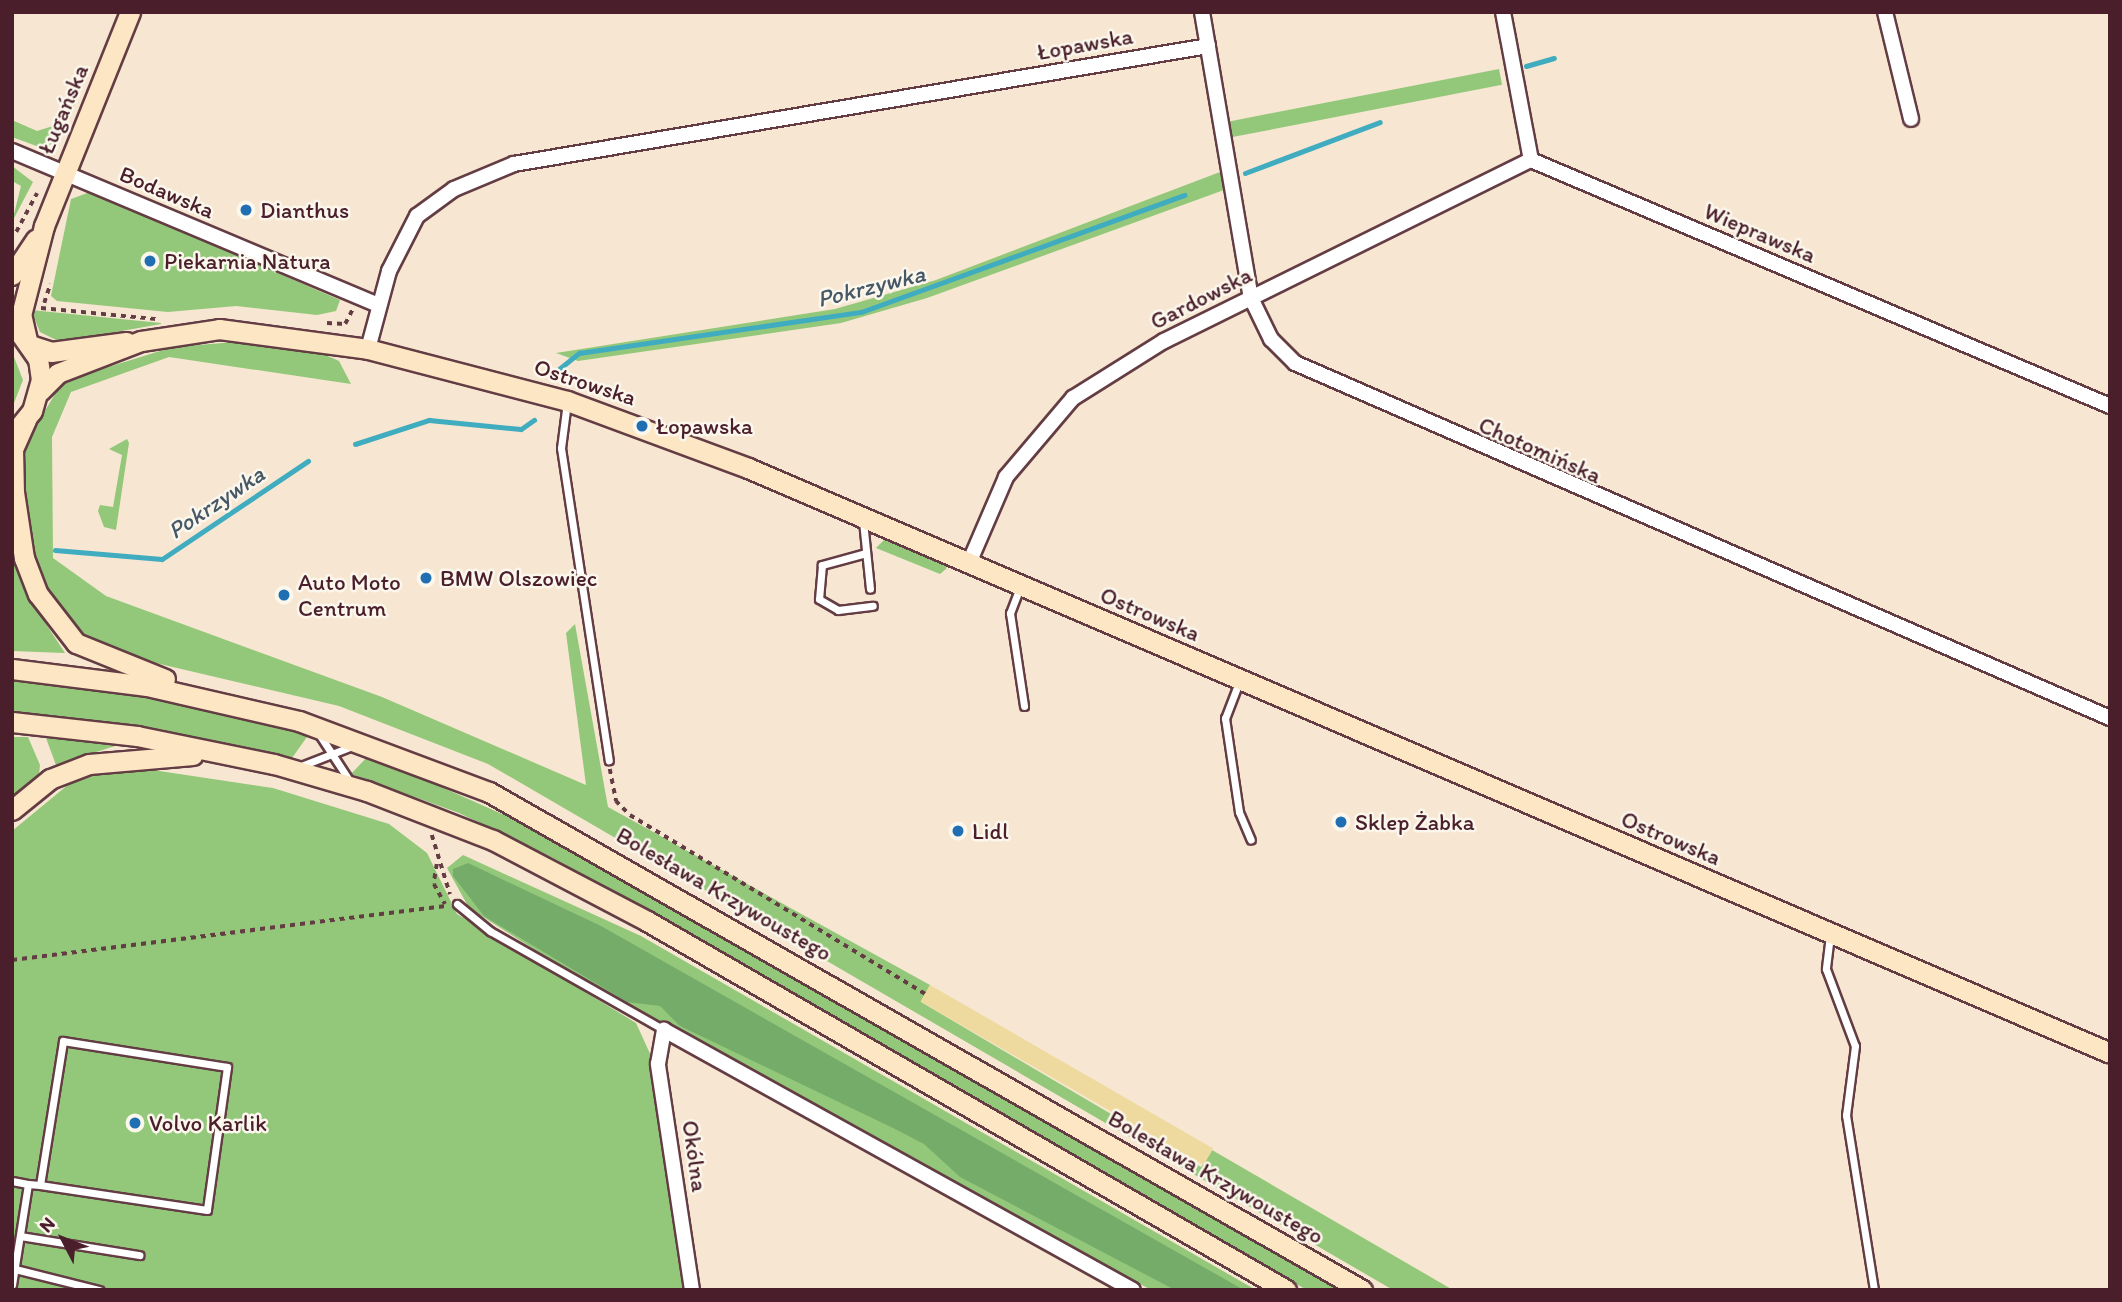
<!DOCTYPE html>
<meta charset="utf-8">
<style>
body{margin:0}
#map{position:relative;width:2122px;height:1302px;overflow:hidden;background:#f7e6d1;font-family:Itim,sans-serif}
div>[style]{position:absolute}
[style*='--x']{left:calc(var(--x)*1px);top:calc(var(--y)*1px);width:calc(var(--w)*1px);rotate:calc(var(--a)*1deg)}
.green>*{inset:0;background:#93c87a;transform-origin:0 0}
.forest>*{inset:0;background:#76ac6a}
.sand>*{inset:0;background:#eeda9e;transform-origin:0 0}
.stream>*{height:5px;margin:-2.5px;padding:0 2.5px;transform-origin:2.5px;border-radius:2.5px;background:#40acbf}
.path>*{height:3.5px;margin-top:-1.75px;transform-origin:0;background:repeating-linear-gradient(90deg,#643d44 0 5px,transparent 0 10px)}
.roads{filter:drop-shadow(2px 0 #643d44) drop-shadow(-2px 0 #643d44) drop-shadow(0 2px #643d44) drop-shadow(0 -2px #643d44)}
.lane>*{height:7px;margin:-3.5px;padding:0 3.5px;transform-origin:3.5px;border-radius:3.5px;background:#fff}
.street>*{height:14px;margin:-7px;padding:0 7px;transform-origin:7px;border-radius:7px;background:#fff}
.secondary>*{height:19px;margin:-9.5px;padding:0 9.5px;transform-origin:9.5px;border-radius:9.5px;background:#fce6c4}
.dots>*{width:19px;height:19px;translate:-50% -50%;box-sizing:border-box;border:4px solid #fbf7ec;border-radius:50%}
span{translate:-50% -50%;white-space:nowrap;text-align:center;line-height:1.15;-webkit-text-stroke:5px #fbf7ec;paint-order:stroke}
.street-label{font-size:23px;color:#4a1f2b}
.poi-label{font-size:23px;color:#4a1f2b}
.left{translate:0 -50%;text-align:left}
.water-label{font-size:24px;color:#465766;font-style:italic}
.frame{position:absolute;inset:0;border:14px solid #4a1f2b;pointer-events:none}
.north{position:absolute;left:28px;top:1204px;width:70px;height:70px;-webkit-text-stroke:5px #fbf7ec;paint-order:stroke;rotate:312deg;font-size:19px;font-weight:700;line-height:28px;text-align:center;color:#4a1f2b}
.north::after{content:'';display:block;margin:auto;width:24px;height:32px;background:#4a1f2b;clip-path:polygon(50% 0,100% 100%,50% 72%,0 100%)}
</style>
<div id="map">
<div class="green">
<i style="left:1499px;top:69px;width:16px;height:276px;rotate:79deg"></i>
<i style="clip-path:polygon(69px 89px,80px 93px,58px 141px,42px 148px,12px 137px,12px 120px,37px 131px,53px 126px)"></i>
<i style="clip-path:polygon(12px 166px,33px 182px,12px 222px,21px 186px,12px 181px)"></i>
<i style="clip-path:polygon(1220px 172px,1224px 190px,927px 298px,841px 323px,578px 361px,556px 353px,835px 309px,936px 280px)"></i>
<i style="clip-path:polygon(90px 192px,340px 300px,336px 311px,317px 315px,236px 306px,168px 312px,57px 301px,51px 296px,71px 199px)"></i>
<i style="clip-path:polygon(31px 310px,161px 323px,161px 324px,60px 342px,40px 332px)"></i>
<i style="clip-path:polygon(235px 342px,321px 353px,339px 361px,351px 384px,169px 357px,71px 392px,52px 437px,53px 558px,106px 596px,382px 697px,586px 785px,566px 633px,575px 624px,608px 807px,930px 985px,921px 1002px,1201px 1167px,1212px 1150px,1453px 1290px,1393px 1290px,488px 764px,339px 706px,113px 653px,79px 633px,46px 586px,33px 549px,21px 454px,29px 437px,63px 381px,173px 347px)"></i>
<i style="clip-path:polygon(12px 352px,23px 380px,12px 408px)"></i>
<i style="clip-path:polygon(127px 439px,129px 443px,116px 530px,104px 527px,98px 511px,100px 505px,113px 507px,122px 455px,109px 449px)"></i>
<i style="clip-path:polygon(886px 538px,948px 564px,946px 569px,940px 574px,876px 548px)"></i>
<i style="clip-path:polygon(12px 550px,27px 595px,65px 653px,12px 651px)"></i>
<i style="clip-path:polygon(12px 680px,160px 699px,309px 734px,292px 758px,152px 728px,12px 712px)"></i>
<i style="clip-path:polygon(12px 737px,28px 737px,40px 765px,39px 775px,12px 798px)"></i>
<i style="clip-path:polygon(46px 738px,116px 743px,118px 745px,56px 765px)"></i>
<i style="clip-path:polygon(369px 755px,545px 833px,1341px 1290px,1307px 1290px,553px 858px,459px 813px,351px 774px)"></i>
<i style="clip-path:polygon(146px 769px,273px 788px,389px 824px,427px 853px,457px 914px,636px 1023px,652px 1058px,685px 1290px,12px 1290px,12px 831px,69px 784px,102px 773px)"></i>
<i style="clip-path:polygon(463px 855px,641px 936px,1256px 1290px,1151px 1290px,710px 1045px,636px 1014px,469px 908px,447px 868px)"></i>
</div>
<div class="forest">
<i style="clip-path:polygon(468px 863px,601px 926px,1244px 1290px,1175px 1290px,960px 1177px,924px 1144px,893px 1128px,680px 1026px,660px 1006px,627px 1002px,484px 916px,453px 876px,453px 869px)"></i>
</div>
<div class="sand">
<i style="left:930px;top:985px;width:327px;height:19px;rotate:30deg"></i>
</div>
<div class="stream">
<i style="--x:1526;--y:66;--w:29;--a:-16"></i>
<i style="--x:1245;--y:173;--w:144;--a:-20.7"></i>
<i style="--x:559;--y:369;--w:26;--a:-39"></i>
<i style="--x:579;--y:353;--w:285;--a:-8.3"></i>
<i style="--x:861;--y:312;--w:344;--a:-19.9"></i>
<i style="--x:355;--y:444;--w:78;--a:-18"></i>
<i style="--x:429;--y:420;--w:92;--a:5.6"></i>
<i style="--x:521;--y:429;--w:16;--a:-35"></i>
<i style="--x:55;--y:550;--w:107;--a:4.8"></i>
<i style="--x:162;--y:559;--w:176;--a:-33.9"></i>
</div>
<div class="path">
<i style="--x:16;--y:232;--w:44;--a:-61.7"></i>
<i style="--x:44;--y:303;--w:20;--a:-72"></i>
<i style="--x:41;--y:308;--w:116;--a:5.5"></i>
<i style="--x:327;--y:323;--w:18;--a:3"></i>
<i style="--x:345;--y:324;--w:16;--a:-63"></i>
<i style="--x:610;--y:769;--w:33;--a:79"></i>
<i style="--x:616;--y:801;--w:20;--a:45"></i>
<i style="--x:630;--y:815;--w:345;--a:31.2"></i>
<i style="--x:432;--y:835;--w:62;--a:73"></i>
<i style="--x:437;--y:864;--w:20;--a:99"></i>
<i style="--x:434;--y:884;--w:23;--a:61"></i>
<i style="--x:12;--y:960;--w:439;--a:-7.1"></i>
</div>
<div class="roads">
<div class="lane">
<i style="--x:567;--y:402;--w:46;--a:97.4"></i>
<i style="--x:561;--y:448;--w:316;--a:81.3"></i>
<i style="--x:863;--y:521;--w:68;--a:84.1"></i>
<i style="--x:866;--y:553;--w:46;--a:164.7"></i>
<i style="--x:822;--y:565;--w:34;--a:95"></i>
<i style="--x:819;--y:599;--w:22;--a:30"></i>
<i style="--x:838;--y:610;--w:35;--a:-7"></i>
<i style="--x:1020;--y:587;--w:28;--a:111"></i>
<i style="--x:1010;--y:613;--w:94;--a:81.4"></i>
<i style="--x:1239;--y:682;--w:39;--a:111"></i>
<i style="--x:1225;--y:718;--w:95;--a:81.5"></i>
<i style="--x:1239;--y:812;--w:30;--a:67"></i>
<i style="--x:319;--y:734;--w:55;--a:56.9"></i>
<i style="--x:301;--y:766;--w:55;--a:-21.4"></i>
<i style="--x:457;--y:904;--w:43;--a:39.3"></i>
<i style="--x:490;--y:931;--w:200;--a:29.6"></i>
<i style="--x:1830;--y:935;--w:34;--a:97"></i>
<i style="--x:1826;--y:969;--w:82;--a:69.4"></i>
<i style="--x:1855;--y:1046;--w:70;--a:97.4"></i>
<i style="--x:1846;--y:1115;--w:177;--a:80.9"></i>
<i style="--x:12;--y:1181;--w:16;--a:11"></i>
<i style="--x:28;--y:1184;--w:102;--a:99"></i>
<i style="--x:28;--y:1184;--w:12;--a:5"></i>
<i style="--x:40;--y:1185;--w:146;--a:-80.9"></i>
<i style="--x:63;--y:1041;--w:166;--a:9"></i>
<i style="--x:227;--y:1067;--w:144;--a:98"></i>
<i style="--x:207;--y:1210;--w:169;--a:-171.5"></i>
<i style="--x:20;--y:1236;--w:121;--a:9.1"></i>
<i style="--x:15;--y:1269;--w:87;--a:14"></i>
</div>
<div class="street">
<i style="--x:1202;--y:12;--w:290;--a:80.3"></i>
<i style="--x:1251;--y:298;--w:46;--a:64"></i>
<i style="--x:1271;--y:339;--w:34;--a:45"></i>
<i style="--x:1295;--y:363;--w:889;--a:23.54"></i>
<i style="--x:1503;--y:12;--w:151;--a:79.3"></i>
<i style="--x:1531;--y:160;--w:629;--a:23.02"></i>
<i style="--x:1885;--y:12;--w:110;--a:76.3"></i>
<i style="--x:12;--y:151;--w:398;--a:22.8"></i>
<i style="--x:368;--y:349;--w:81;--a:-74.9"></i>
<i style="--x:389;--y:271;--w:62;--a:-63"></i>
<i style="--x:417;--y:216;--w:46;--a:-36.1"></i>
<i style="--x:454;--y:189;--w:65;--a:-22.6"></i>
<i style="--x:514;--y:164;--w:704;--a:-9.65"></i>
<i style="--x:969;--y:563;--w:94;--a:-66.7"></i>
<i style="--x:1006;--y:477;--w:104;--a:-49.7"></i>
<i style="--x:1073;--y:398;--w:107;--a:-32.1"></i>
<i style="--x:1164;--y:341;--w:409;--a:-26.3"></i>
<i style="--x:692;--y:1290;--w:229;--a:-98.6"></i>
<i style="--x:658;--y:1064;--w:35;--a:-80"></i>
<i style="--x:664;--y:1030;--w:536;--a:29"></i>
</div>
<div class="secondary">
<i style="--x:12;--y:275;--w:43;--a:-56.3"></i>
<i style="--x:27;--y:340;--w:26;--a:-103"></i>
<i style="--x:21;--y:315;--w:92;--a:-75.5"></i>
<i style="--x:44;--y:226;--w:231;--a:-68.1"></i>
<i style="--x:30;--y:345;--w:22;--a:18"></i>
<i style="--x:51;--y:352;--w:76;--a:-7.6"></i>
<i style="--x:40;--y:391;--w:25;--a:-45"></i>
<i style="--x:58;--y:373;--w:89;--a:-21.1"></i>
<i style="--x:141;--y:341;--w:79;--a:-8.7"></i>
<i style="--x:219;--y:329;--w:150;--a:7.6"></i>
<i style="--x:368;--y:349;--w:206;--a:14.6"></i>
<i style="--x:567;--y:401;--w:193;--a:20.3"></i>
<i style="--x:748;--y:468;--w:1482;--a:23.24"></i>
<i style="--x:26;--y:420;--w:32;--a:114"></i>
<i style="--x:13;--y:449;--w:43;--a:88.7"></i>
<i style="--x:14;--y:492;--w:67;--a:81.4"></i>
<i style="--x:24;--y:558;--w:39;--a:69"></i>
<i style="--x:38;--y:594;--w:62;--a:52.2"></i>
<i style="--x:76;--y:643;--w:96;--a:22"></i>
<i style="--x:18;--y:428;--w:22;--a:-51"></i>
<i style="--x:32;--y:411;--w:32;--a:-74"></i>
<i style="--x:41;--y:380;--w:21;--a:-98"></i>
<i style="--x:38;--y:359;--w:33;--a:-125"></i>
<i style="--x:12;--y:669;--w:136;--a:7.2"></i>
<i style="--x:147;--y:686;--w:156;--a:13"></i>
<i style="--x:299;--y:721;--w:203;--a:20.5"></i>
<i style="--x:489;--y:792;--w:1005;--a:29.7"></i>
<i style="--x:12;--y:722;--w:126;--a:6.4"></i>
<i style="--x:137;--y:736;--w:140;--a:11.6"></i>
<i style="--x:274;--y:764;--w:97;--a:16.2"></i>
<i style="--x:367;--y:791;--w:135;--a:21.3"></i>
<i style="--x:493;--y:840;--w:174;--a:27.7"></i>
<i style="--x:647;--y:921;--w:738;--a:30"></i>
<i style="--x:12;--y:810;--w:49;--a:-39.2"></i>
<i style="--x:50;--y:779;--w:42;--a:-21"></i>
<i style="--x:89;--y:764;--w:104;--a:-4.9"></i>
</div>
</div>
<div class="dots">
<i style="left:246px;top:210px;background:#1f6fb2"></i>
<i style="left:150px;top:261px;background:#1f6fb2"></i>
<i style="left:642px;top:426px;background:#1f6fb2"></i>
<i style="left:426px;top:578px;background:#1f6fb2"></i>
<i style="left:284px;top:595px;background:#1f6fb2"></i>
<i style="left:1341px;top:822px;background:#1f6fb2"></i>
<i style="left:958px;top:831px;background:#1f6fb2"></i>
<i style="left:135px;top:1123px;background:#1f6fb2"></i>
</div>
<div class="street-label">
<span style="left:1085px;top:44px;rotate:-10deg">Łopawska</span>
<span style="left:63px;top:109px;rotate:-67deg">Ługańska</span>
<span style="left:167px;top:192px;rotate:23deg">Bodawska</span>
<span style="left:1760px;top:233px;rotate:23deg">Wieprawska</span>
<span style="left:1201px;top:298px;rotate:-27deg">Gardowska</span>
<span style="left:585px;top:382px;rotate:18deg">Ostrowska</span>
<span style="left:1540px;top:450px;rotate:24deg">Chotomińska</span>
<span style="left:1150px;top:614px;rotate:23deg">Ostrowska</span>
<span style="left:1671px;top:838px;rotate:23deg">Ostrowska</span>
<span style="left:724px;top:894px;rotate:30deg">Bolesława Krzywoustego</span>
<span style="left:695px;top:1156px;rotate:82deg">Okólna</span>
<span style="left:1216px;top:1177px;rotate:30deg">Bolesława Krzywoustego</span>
</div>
<div class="poi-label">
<span class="left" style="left:260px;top:210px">Dianthus</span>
<span class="left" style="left:164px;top:261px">Piekarnia Natura</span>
<span class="left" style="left:656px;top:426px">Łopawska</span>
<span class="left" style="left:440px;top:578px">BMW Olszowiec</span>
<span class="left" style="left:298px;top:595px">Auto Moto<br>Centrum</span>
<span class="left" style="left:1355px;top:822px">Sklep Żabka</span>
<span class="left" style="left:972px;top:831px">Lidl</span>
<span class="left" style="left:149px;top:1123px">Volvo Karlik</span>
</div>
<div class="water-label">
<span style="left:871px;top:286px;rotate:-14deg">Pokrzywka</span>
<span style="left:216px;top:502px;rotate:-34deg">Pokrzywka</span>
</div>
<div class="frame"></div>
<div class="north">N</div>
</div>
